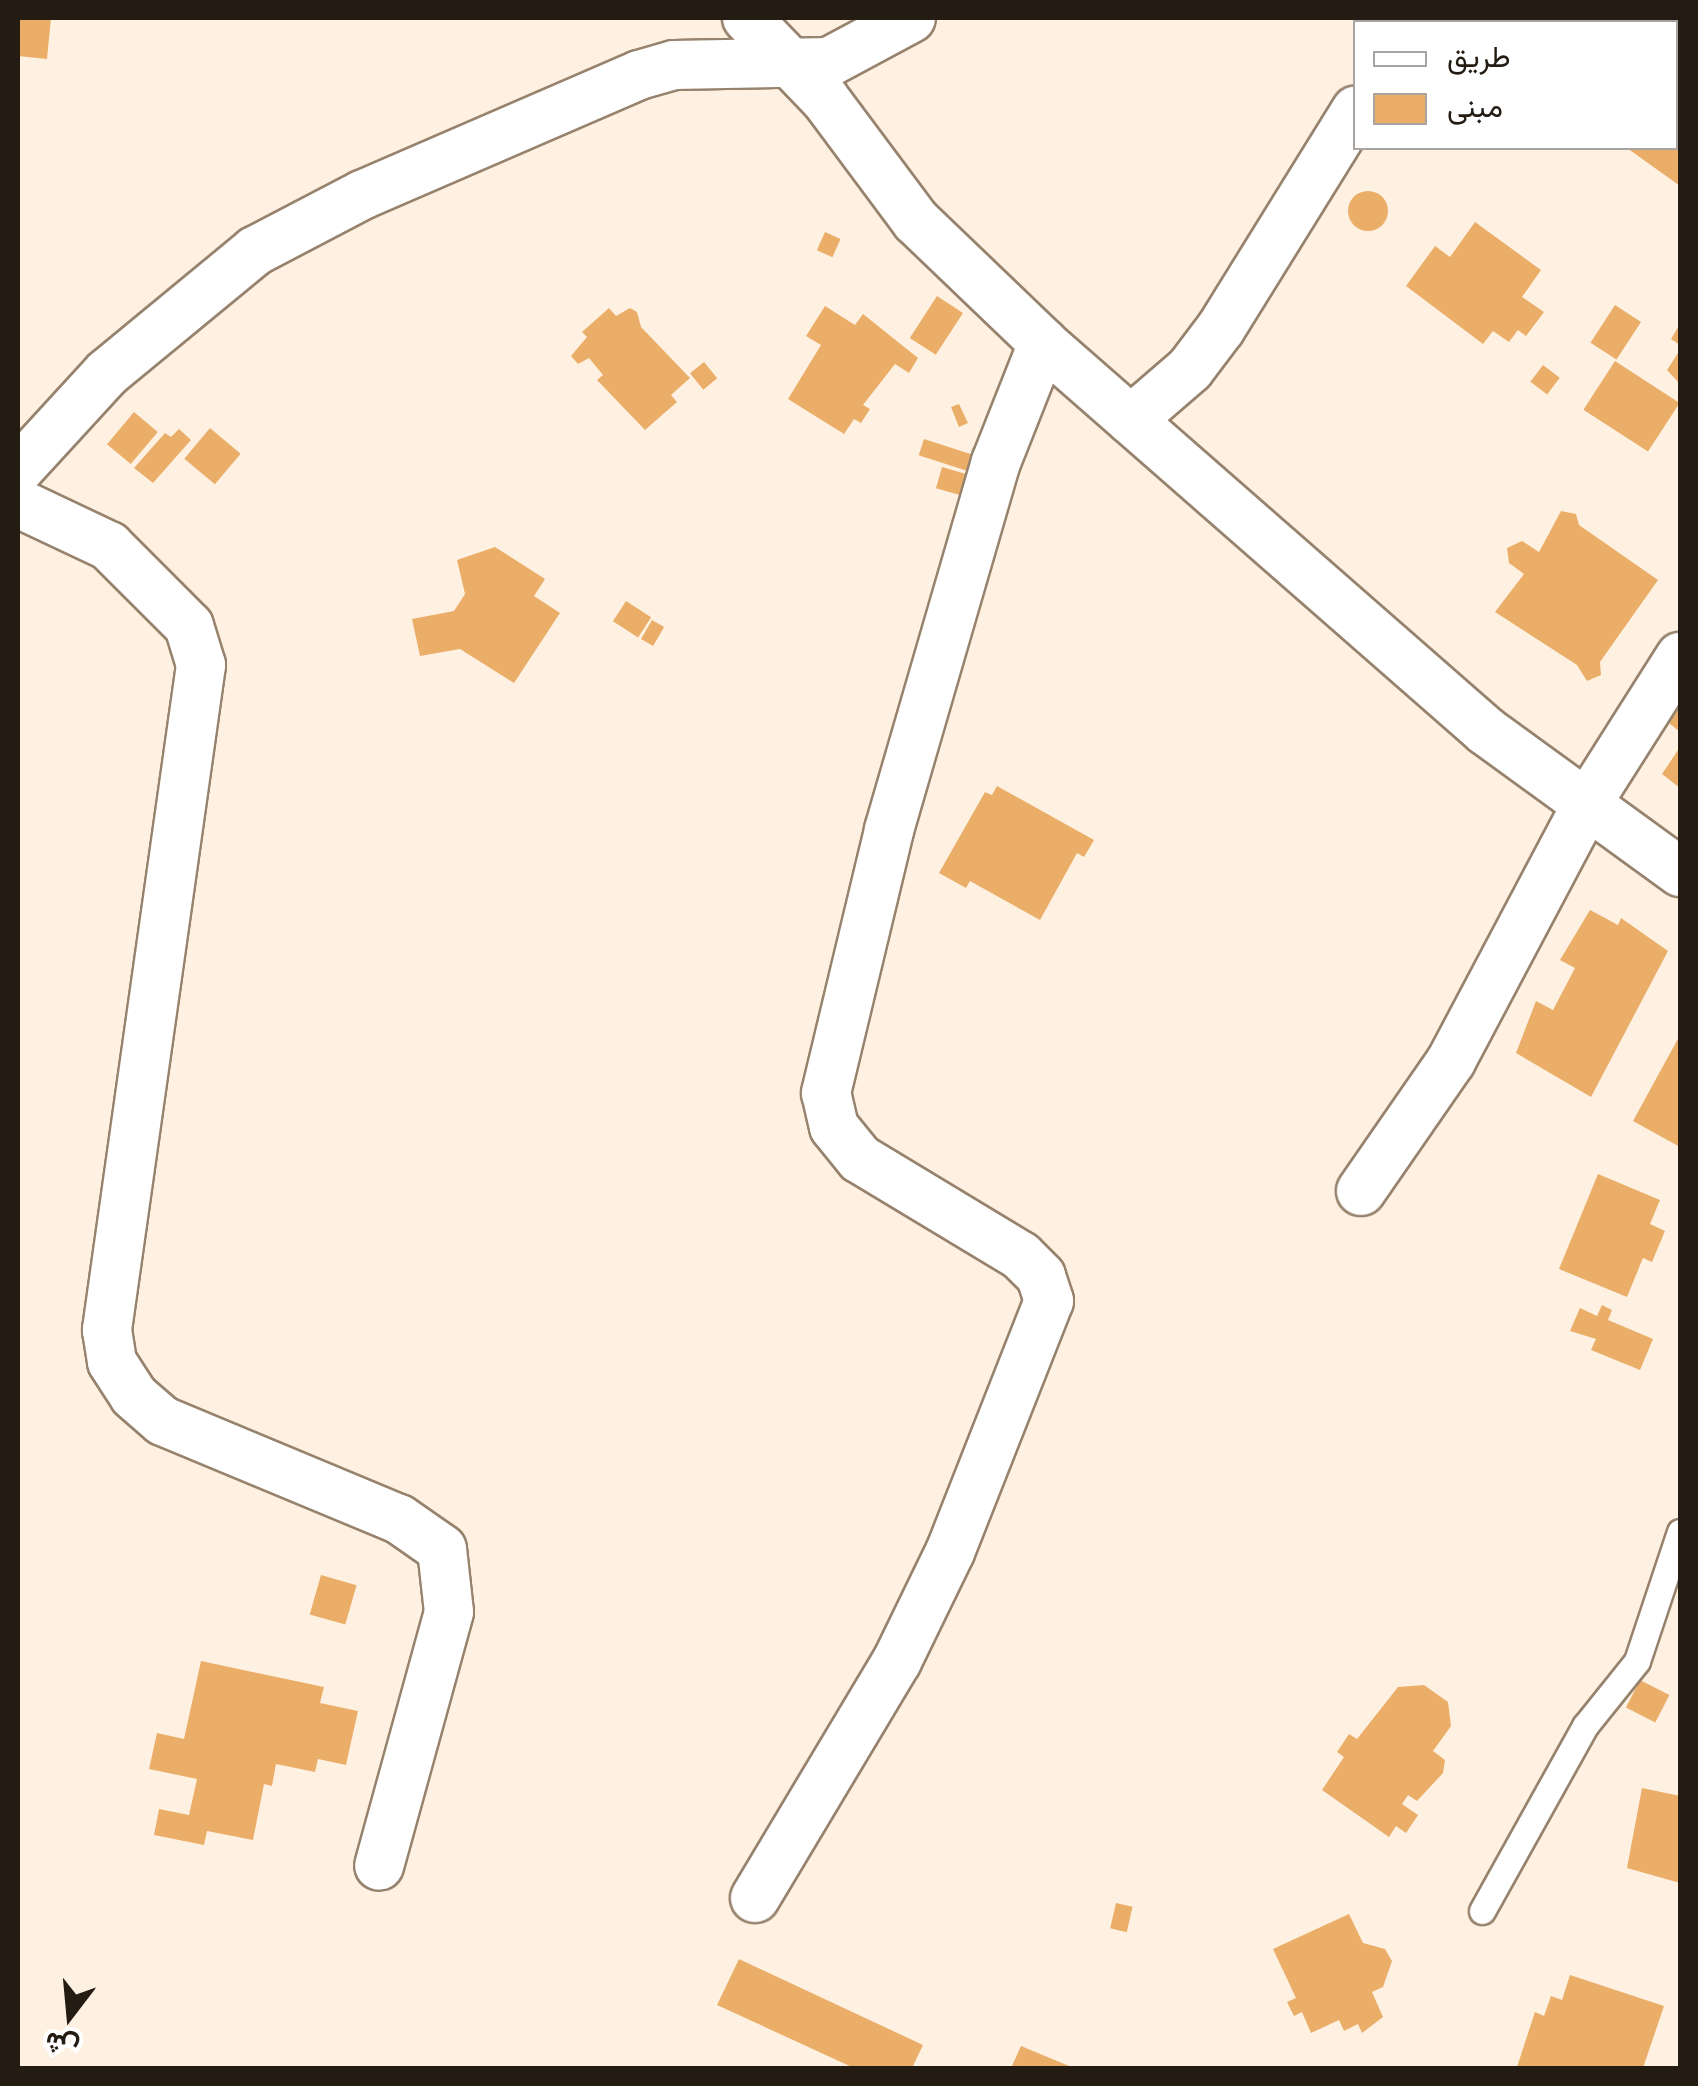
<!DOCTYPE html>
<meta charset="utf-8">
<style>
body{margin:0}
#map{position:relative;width:1698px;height:2086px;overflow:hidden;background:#fff1e2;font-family:"Roboto Condensed",Vazirmatn,sans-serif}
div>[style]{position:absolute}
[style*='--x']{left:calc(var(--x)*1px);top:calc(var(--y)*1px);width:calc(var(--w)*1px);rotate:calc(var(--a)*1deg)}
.building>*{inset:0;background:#eaae69;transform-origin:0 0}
.round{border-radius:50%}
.roads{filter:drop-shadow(2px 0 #97836d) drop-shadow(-2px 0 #97836d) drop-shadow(0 2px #97836d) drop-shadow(0 -2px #97836d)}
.lane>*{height:25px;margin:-12.5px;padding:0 12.5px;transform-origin:12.5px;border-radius:12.5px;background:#fff}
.street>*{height:48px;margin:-24px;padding:0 24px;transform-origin:24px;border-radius:24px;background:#fff}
span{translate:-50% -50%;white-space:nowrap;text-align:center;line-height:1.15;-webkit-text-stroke:8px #fff;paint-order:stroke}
.frame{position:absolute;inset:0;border:20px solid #241c13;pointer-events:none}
.legend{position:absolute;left:1353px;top:20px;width:325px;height:130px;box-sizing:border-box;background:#fff;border:2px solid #a7a4a1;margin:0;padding:12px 18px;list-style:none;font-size:30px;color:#241c13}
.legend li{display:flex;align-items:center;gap:20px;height:50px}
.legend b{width:50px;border:2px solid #a7a4a1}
.north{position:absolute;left:20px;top:1966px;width:100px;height:100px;-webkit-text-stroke:8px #fff;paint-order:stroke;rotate:196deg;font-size:28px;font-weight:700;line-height:40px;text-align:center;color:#241c13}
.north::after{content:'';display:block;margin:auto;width:35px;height:45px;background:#241c13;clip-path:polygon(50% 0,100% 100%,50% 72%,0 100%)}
</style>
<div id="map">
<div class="building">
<i style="clip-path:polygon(18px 18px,51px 18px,47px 59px,18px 56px)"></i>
<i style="clip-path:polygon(1676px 53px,1680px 57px,1680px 186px,1627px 148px,1676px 148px)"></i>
<i class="round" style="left:1348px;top:191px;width:40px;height:40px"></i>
<i style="clip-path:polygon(1475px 222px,1541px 270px,1522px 297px,1544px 312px,1526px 336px,1518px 330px,1509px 342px,1493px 331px,1483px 344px,1406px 286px,1435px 246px,1450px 257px)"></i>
<i style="left:825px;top:232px;width:17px;height:20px;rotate:24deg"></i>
<i style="left:937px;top:296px;width:31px;height:50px;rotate:33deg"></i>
<i style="left:1615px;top:305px;width:31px;height:45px;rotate:33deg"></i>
<i style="clip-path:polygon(825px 306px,855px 325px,863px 314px,918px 358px,909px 373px,895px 364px,863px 405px,870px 409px,861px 423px,854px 419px,844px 434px,788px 399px,821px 345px,806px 336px)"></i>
<i style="clip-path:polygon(609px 308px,616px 316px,630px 308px,637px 312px,641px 327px,690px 378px,671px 395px,677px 402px,645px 430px,597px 380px,603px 375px,589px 358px,578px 364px,571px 356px,587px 337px,582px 332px)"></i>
<i style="clip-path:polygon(1680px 324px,1680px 345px,1671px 339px)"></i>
<i style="clip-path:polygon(1680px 350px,1680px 384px,1667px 370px)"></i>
<i style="left:1615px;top:361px;width:77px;height:58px;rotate:33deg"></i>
<i style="left:704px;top:362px;width:21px;height:18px;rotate:51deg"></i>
<i style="left:1543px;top:365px;width:21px;height:21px;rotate:37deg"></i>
<i style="clip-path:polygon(959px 404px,968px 423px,959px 427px,951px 407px)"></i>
<i style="left:134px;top:412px;width:31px;height:42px;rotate:40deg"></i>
<i style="left:210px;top:428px;width:40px;height:40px;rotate:40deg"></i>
<i style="clip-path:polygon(179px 429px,191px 440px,153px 483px,134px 468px,165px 433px,171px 437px)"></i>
<i style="left:924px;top:439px;width:52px;height:17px;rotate:18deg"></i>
<i style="left:942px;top:467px;width:25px;height:22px;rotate:16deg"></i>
<i style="clip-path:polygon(1561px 511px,1576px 514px,1579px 525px,1658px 580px,1600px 662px,1601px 675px,1587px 681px,1577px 665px,1495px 612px,1524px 574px,1509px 563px,1507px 548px,1522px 541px,1539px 552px)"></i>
<i style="clip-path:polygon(495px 547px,545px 579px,534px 596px,560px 613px,514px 683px,460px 649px,420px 656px,412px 619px,454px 611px,465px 594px,457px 560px)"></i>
<i style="left:626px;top:601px;width:30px;height:24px;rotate:33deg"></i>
<i style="left:652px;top:620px;width:14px;height:22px;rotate:30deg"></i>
<i style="clip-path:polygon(1680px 707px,1680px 732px,1669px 723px)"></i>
<i style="clip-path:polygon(1680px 747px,1680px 788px,1662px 774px)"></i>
<i style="clip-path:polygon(997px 786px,1094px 840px,1084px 857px,1077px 853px,1040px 920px,970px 881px,966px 888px,939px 873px,985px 792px,992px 795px)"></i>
<i style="clip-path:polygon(1590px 910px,1618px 925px,1621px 918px,1668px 951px,1591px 1097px,1516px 1053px,1536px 1001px,1553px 1010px,1575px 968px,1560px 960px)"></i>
<i style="clip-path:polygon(1680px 1035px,1680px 1147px,1633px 1121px)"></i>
<i style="clip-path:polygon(1598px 1174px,1660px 1200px,1650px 1224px,1665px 1231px,1652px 1262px,1643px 1258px,1627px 1297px,1559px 1269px)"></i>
<i style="clip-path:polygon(1602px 1305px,1612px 1310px,1608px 1320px,1653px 1339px,1640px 1370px,1591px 1350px,1596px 1339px,1570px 1331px,1580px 1308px,1597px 1316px)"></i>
<i style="left:321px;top:1575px;width:37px;height:41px;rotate:16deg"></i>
<i style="clip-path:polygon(201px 1661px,324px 1687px,320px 1703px,358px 1711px,346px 1765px,318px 1759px,315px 1772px,276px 1764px,272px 1786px,264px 1784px,253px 1840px,207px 1831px,204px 1845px,154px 1835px,159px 1809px,189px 1815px,197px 1779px,149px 1769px,157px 1733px,184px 1739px)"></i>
<i style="left:1640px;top:1680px;width:33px;height:31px;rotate:27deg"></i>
<i style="clip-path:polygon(1424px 1685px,1448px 1702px,1451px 1726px,1433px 1751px,1445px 1760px,1443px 1773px,1417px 1801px,1408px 1795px,1402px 1804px,1418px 1815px,1406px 1833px,1396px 1826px,1389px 1837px,1322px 1790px,1344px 1757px,1337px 1752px,1349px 1734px,1357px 1739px,1398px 1687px)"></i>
<i style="clip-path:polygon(1642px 1788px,1680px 1796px,1680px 1883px,1627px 1868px)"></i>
<i style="left:1116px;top:1903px;width:17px;height:26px;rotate:13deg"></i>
<i style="clip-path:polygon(1349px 1914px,1363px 1943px,1385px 1949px,1392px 1961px,1383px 1987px,1372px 1992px,1383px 2017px,1362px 2033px,1358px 2024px,1344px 2031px,1339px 2020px,1311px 2033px,1302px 2012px,1294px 2016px,1287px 2002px,1296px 1998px,1273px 1949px)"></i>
<i style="clip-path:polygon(739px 1959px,923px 2045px,912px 2068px,854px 2068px,717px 2005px)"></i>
<i style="clip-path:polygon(1570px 1975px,1664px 2006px,1643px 2068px,1517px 2067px,1535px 2012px,1544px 2016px,1551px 1996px,1562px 2000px)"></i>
<i style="clip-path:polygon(1021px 2046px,1074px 2068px,1011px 2068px)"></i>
</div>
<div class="roads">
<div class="lane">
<i style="--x:1482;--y:1911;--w:212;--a:-60.9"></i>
<i style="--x:1585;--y:1726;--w:83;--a:-51.3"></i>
<i style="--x:1637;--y:1661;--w:136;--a:-71.6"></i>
</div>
<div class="street">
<i style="--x:747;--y:18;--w:112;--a:46.1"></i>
<i style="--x:825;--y:99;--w:152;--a:53.3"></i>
<i style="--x:916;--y:221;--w:176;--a:43.8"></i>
<i style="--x:1043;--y:343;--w:589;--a:41.21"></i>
<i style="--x:1486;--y:731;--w:240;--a:36"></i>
<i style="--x:1405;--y:22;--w:5;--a:-53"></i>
<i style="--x:1131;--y:420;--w:78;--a:-40.8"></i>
<i style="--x:1190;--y:369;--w:51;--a:-52.9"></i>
<i style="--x:1221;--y:328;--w:256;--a:-58.2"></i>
<i style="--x:18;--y:470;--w:132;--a:-47.5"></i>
<i style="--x:107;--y:373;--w:192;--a:-39.5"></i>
<i style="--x:255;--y:251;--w:121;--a:-27.6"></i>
<i style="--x:362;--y:195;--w:302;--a:-23.4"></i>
<i style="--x:639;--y:75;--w:36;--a:-16"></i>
<i style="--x:674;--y:65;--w:155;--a:-1.1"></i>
<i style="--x:829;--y:62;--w:93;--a:-28.2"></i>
<i style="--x:18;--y:503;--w:101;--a:25.3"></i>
<i style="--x:109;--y:546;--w:113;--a:45"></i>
<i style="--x:189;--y:626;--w:41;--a:72.9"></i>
<i style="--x:201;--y:665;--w:672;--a:98.05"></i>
<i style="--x:107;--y:1330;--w:32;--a:81"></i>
<i style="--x:112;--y:1362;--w:40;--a:57.1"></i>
<i style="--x:134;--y:1396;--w:38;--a:41"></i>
<i style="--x:163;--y:1421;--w:256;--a:22.6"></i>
<i style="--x:399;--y:1519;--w:52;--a:34.9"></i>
<i style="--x:442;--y:1549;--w:63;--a:83.7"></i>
<i style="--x:449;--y:1612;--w:263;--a:105.4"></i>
<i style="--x:1361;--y:1191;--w:158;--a:-55.3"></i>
<i style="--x:1451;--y:1061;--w:293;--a:-62.1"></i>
<i style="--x:1588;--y:802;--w:172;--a:-57.6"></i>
<i style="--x:755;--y:1898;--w:276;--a:-59.1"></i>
<i style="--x:897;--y:1661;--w:121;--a:-64.1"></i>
<i style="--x:950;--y:1552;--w:270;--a:-68.5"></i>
<i style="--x:1049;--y:1301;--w:26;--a:-108"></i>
<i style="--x:1041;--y:1276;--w:28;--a:-135"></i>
<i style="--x:1021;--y:1256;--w:188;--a:-148.9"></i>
<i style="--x:860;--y:1159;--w:41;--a:-129.1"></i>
<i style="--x:834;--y:1127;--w:35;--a:-103"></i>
<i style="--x:826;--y:1093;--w:270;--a:-76.5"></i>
<i style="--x:889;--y:830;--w:383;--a:-73.8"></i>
<i style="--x:996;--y:462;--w:128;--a:-68.4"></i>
</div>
</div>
<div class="frame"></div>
<ul class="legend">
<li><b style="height:12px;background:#fff"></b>طريق</li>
<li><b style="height:28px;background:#eaae69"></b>مبنى</li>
</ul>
<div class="north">ش</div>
</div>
